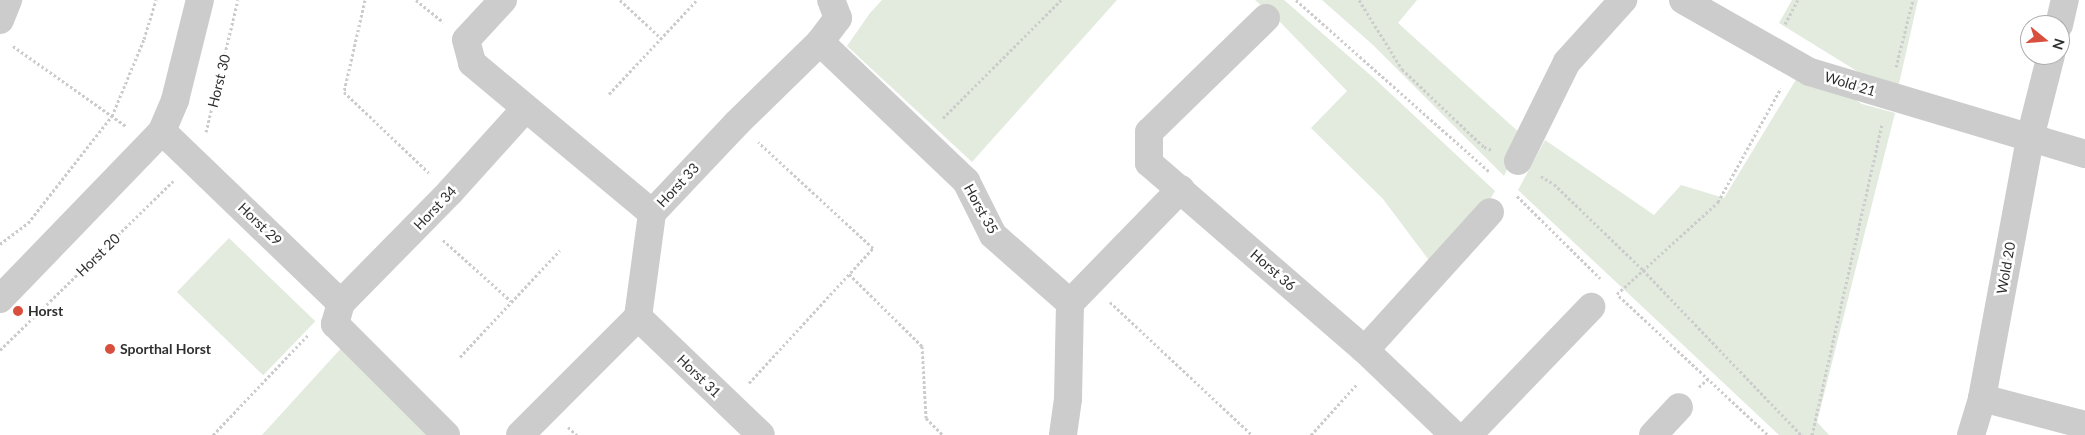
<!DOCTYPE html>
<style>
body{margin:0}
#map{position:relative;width:2085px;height:435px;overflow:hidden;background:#fff;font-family:Lato,sans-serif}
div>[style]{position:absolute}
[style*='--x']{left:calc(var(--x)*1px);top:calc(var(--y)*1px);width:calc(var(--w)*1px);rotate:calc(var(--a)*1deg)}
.green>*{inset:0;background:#e2ebdd;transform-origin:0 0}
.path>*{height:3px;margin-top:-1.5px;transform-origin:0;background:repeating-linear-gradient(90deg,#ccc 0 2.5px,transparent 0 5px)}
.minor>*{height:28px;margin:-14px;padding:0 14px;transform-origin:14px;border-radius:14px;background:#ccc}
.dots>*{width:14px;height:14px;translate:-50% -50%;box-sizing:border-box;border:2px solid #fff;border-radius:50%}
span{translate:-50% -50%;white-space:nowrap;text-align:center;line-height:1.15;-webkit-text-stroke:5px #fff;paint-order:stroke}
.street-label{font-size:14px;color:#2f2f2f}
.poi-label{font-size:14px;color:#2f2f2f;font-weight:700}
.left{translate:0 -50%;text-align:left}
.north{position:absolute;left:2020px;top:15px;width:50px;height:50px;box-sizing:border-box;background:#fff;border:1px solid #acacac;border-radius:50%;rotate:107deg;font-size:14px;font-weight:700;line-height:20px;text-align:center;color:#2f2f2f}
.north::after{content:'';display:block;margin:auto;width:18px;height:22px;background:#d84f3e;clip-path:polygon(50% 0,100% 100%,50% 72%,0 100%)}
</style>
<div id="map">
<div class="green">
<i style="clip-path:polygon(882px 0,1117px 0,972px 162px,847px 46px,870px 13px)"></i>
<i style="clip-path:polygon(1255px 0,1284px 0,1376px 80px,1495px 191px,1468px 236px,1434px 267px,1383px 199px,1311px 128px,1347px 91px,1281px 23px)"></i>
<i style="clip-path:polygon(1322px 0,1417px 0,1398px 23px,1522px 135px,1504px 176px,1372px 44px)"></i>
<i style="clip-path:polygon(1792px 0,1918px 0,1898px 88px,1873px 81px,1779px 23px)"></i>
<i style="clip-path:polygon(1803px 68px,1862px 104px,1895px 113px,1817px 422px,1829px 435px,1779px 435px,1518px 190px,1545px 140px,1654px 215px,1681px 185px,1724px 198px)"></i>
<i style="left:229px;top:238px;width:120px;height:75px;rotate:44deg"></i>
<i style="clip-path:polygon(344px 345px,431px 435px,262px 435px)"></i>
</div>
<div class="path">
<i style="--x:365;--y:0;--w:94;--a:102.9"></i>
<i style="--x:344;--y:92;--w:117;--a:43.6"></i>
<i style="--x:416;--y:0;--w:35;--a:39"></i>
<i style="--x:620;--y:0;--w:56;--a:42.8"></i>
<i style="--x:1296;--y:0;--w:259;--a:41.6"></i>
<i style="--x:1359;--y:0;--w:81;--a:58.1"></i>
<i style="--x:1402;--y:69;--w:113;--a:43.6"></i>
<i style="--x:1484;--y:147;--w:9;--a:21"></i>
<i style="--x:1785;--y:24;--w:27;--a:-62"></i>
<i style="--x:13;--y:46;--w:138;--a:35.3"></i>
<i style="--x:1896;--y:67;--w:69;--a:-75.8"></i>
<i style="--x:609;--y:94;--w:129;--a:-46.9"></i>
<i style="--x:943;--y:118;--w:167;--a:-45"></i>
<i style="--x:206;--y:132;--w:136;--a:-76.4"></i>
<i style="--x:1541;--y:176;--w:15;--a:32"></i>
<i style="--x:1554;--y:184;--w:124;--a:44"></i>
<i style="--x:1643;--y:270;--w:228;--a:46.2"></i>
<i style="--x:1517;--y:196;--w:117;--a:44.7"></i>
<i style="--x:443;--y:240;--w:91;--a:41.9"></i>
<i style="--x:0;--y:244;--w:35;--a:-37"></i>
<i style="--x:28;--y:223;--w:136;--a:-51.9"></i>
<i style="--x:112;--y:116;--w:83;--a:-67.4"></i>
<i style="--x:144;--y:39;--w:41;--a:-72.9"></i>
<i style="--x:849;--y:274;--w:103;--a:44.6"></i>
<i style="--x:922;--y:346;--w:72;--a:86.8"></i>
<i style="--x:926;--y:418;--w:24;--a:45"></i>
<i style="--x:1617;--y:294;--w:137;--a:-42.3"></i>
<i style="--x:1718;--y:202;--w:130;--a:-61.1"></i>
<i style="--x:1619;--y:296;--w:204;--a:43"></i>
<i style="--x:1110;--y:302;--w:195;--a:43.1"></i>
<i style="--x:0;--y:350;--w:242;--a:-44.3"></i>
<i style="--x:460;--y:357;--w:146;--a:-46.9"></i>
<i style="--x:749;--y:383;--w:183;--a:-47.4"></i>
<i style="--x:873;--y:248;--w:156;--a:-137.3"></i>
<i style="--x:1699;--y:387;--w:12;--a:-42"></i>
<i style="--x:568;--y:427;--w:12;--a:42"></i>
<i style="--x:213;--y:435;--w:139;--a:-46.5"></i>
<i style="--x:1311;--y:435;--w:70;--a:-47.9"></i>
<i style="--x:1812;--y:435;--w:319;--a:-77.3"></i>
</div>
<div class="minor">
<i style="--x:503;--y:0;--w:54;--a:132.8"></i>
<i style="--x:466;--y:40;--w:24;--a:75"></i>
<i style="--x:472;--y:63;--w:234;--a:39.8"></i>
<i style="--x:1683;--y:0;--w:146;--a:29.6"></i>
<i style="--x:1810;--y:72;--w:287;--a:16.6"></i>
<i style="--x:1266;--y:18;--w:163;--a:135.7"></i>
<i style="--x:1149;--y:132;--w:31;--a:90"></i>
<i style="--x:1149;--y:163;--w:286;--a:40.9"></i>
<i style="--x:1365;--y:350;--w:123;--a:43.7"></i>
<i style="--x:0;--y:20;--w:22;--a:-68"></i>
<i style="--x:2059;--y:25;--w:26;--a:-77"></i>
<i style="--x:820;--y:42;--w:202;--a:43.6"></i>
<i style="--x:966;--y:181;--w:60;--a:63.4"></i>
<i style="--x:993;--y:235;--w:103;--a:41.4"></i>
<i style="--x:1070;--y:303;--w:96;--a:91.2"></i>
<i style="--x:1068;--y:399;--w:36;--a:98"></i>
<i style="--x:162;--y:131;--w:248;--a:43.9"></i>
<i style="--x:341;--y:303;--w:22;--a:106"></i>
<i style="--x:335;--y:324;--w:157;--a:45"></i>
<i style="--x:1518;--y:161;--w:110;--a:-63.7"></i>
<i style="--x:1567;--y:62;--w:84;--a:-47.9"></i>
<i style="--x:0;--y:299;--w:233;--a:-46"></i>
<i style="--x:162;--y:131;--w:34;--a:-67"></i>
<i style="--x:175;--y:100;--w:103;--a:-76"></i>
<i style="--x:341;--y:303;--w:156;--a:-45.5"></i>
<i style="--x:450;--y:192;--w:112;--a:-47.9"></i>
<i style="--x:1070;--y:303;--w:159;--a:-45.8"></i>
<i style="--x:638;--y:317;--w:170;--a:43.8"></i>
<i style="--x:1365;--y:350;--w:186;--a:-47.8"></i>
<i style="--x:1982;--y:398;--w:106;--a:14.7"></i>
<i style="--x:520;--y:435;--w:167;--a:-45"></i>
<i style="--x:638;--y:317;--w:105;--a:-82.3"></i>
<i style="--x:652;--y:213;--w:124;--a:-46.6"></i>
<i style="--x:737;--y:123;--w:116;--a:-44.3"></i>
<i style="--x:820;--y:42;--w:30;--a:-53"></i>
<i style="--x:838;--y:18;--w:19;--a:-111"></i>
<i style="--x:1468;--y:435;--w:178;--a:-46.1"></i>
<i style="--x:1653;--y:435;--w:38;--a:-47"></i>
<i style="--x:1971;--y:435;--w:39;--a:-73"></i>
<i style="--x:1982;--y:398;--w:264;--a:-79.5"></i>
<i style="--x:2030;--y:138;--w:86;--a:-75.8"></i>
</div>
<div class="dots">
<i style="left:18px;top:311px;background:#d84f3e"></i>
<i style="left:110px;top:349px;background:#d84f3e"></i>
</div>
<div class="street-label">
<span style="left:219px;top:81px;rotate:-76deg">Horst 30</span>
<span style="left:1850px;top:84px;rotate:17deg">Wold 21</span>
<span style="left:678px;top:185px;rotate:-47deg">Horst 33</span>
<span style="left:435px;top:208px;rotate:-46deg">Horst 34</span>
<span style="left:981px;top:209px;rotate:61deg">Horst 35</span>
<span style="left:260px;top:224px;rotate:44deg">Horst 29</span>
<span style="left:98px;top:255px;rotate:-44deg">Horst 20</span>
<span style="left:2006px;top:268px;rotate:-80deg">Wold 20</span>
<span style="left:1273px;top:270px;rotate:41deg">Horst 36</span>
<span style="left:699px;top:376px;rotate:44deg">Horst 31</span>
</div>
<div class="poi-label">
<span class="left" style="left:28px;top:311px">Horst</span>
<span class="left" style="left:120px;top:349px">Sporthal Horst</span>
</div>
<div class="north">N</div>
</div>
